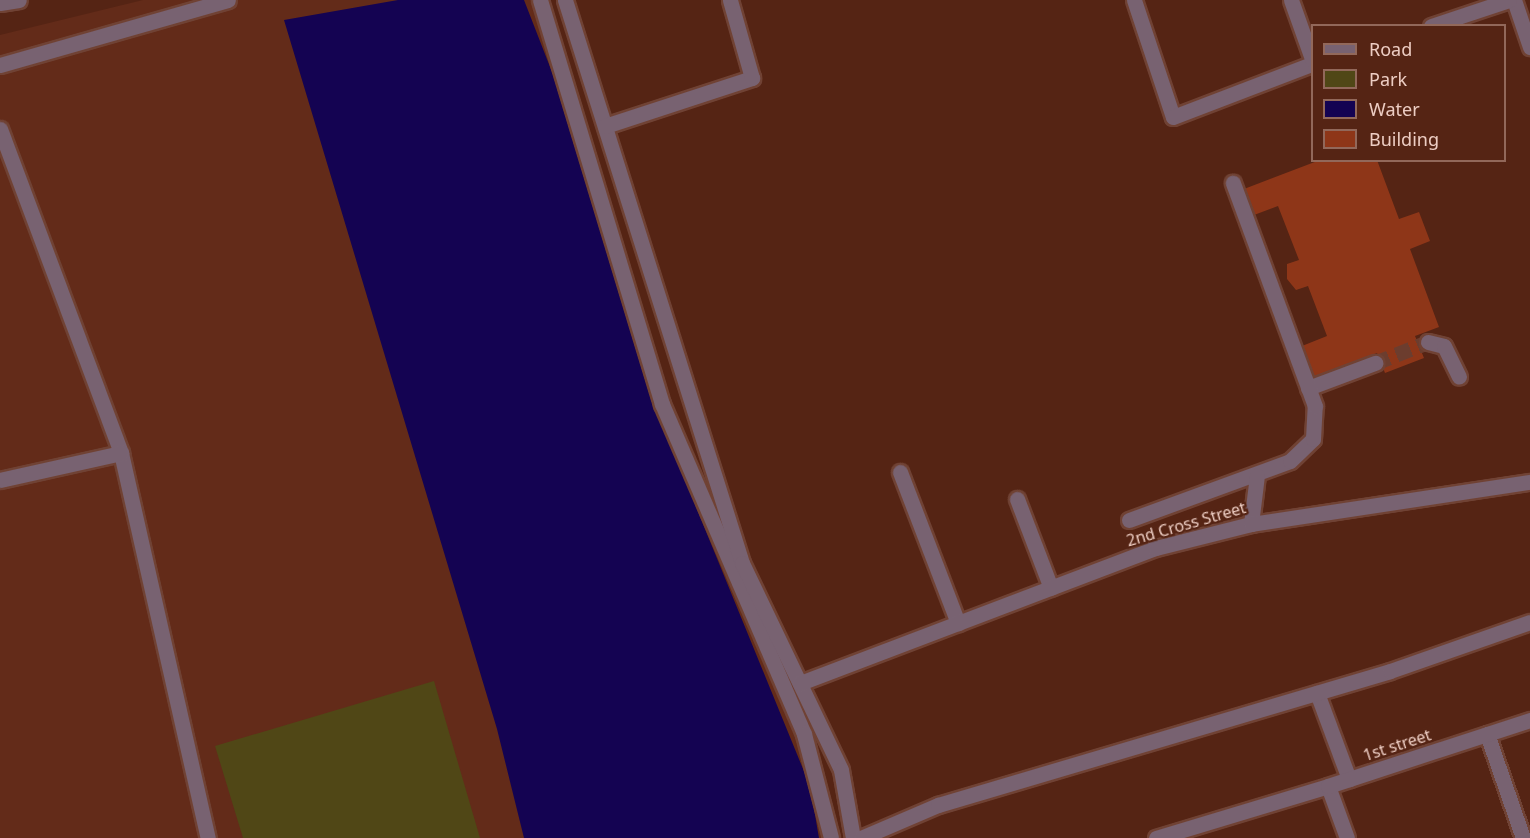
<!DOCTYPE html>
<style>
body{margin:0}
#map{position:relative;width:1530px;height:838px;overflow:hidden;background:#552414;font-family:"Noto Sans",sans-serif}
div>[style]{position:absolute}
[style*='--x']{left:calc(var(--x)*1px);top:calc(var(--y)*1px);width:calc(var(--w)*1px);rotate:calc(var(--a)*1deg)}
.built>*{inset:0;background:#632b19}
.green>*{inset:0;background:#504716}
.water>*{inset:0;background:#140352}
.building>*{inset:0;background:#8e3618}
.minor-tunnel>*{height:15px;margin-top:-7.5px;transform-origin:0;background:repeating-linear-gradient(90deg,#6c3d2e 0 15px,transparent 0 23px)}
.roads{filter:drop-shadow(2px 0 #704234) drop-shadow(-2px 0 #704234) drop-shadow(0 2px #704234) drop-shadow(0 -2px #704234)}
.minor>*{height:15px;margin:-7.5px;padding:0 7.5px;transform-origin:7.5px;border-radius:7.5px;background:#786271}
span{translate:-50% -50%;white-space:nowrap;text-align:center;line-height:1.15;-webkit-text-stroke:4.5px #552414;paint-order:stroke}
.street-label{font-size:16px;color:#edcdc3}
.legend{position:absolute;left:1311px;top:24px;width:195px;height:138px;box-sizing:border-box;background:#552414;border:2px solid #92685a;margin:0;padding:8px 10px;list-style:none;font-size:18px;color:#edcdc3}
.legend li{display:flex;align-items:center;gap:12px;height:30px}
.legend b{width:30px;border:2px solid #92685a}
</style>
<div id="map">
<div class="built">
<i style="clip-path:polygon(143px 0,546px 0,673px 416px,822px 778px,834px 838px,0 838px,0 35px)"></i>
</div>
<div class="green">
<i style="clip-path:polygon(434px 681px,480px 838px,243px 838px,215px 746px)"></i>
</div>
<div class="water">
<i style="clip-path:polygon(398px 0,524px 0,564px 103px,649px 392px,810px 786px,819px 838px,524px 838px,497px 729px,284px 20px)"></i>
</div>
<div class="building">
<i style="clip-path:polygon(1320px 160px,1377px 160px,1399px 219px,1419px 212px,1430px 241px,1410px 249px,1439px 327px,1415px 336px,1424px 358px,1385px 373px,1377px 353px,1314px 378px,1302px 346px,1327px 336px,1308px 286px,1296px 290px,1287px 279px,1287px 264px,1299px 260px,1278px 206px,1254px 215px,1244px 189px)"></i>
</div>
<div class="minor-tunnel">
<i style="--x:1375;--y:363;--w:57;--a:-21.6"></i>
</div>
<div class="roads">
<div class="minor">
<i style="--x:540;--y:0;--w:422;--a:73.2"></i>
<i style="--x:662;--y:404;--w:359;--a:66.7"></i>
<i style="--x:804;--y:734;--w:107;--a:75.4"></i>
<i style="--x:565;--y:0;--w:590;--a:72.55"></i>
<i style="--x:742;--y:563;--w:229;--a:64.4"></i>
<i style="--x:841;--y:770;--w:69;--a:80"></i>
<i style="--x:1134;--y:0;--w:123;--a:71.6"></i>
<i style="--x:1173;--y:117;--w:149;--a:-20.9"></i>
<i style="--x:1291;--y:0;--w:63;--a:70.4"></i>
<i style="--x:1514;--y:0;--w:50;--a:71.2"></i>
<i style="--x:0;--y:3;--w:19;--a:-9"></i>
<i style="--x:1431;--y:26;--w:82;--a:-18.4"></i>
<i style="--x:0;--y:65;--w:237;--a:-15.9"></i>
<i style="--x:605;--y:126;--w:155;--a:-18.1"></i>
<i style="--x:752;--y:78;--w:81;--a:-105.8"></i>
<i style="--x:0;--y:129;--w:346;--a:69.5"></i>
<i style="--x:121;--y:453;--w:395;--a:77.3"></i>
<i style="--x:1428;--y:342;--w:16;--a:14"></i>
<i style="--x:1444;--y:346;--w:34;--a:64"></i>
<i style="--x:1308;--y:388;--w:72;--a:-20.5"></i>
<i style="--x:900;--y:472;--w:162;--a:69"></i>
<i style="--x:0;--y:480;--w:124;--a:-12.6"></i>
<i style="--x:1017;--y:499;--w:95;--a:69.1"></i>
<i style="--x:1129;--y:520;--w:171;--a:-20.1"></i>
<i style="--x:1290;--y:461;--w:32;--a:-44"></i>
<i style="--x:1313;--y:439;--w:33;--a:-87"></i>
<i style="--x:1315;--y:406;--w:238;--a:-110.2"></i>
<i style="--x:1251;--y:524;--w:49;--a:-83"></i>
<i style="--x:800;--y:683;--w:381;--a:-20.8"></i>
<i style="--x:1156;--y:548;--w:98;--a:-14.2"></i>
<i style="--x:1251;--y:524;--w:282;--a:-8.6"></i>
<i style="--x:1317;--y:693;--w:92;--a:69.6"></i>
<i style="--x:1487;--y:734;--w:110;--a:70.9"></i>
<i style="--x:861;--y:838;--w:84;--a:-23.2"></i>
<i style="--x:938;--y:805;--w:471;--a:-16.5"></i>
<i style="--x:1390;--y:671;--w:148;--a:-19.3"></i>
<i style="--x:1156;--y:838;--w:180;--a:-16.8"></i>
<i style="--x:1347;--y:838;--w:55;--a:-110.1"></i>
<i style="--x:1328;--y:786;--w:213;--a:-18.1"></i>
</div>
</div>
<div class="street-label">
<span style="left:1186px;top:524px;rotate:-16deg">2nd Cross Street</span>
<span style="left:1397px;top:745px;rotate:-18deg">1st street</span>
</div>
<ul class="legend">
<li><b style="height:8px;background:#786271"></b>Road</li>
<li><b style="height:16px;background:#504716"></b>Park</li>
<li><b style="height:16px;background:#140352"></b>Water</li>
<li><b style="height:16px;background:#8e3618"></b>Building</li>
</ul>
</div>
